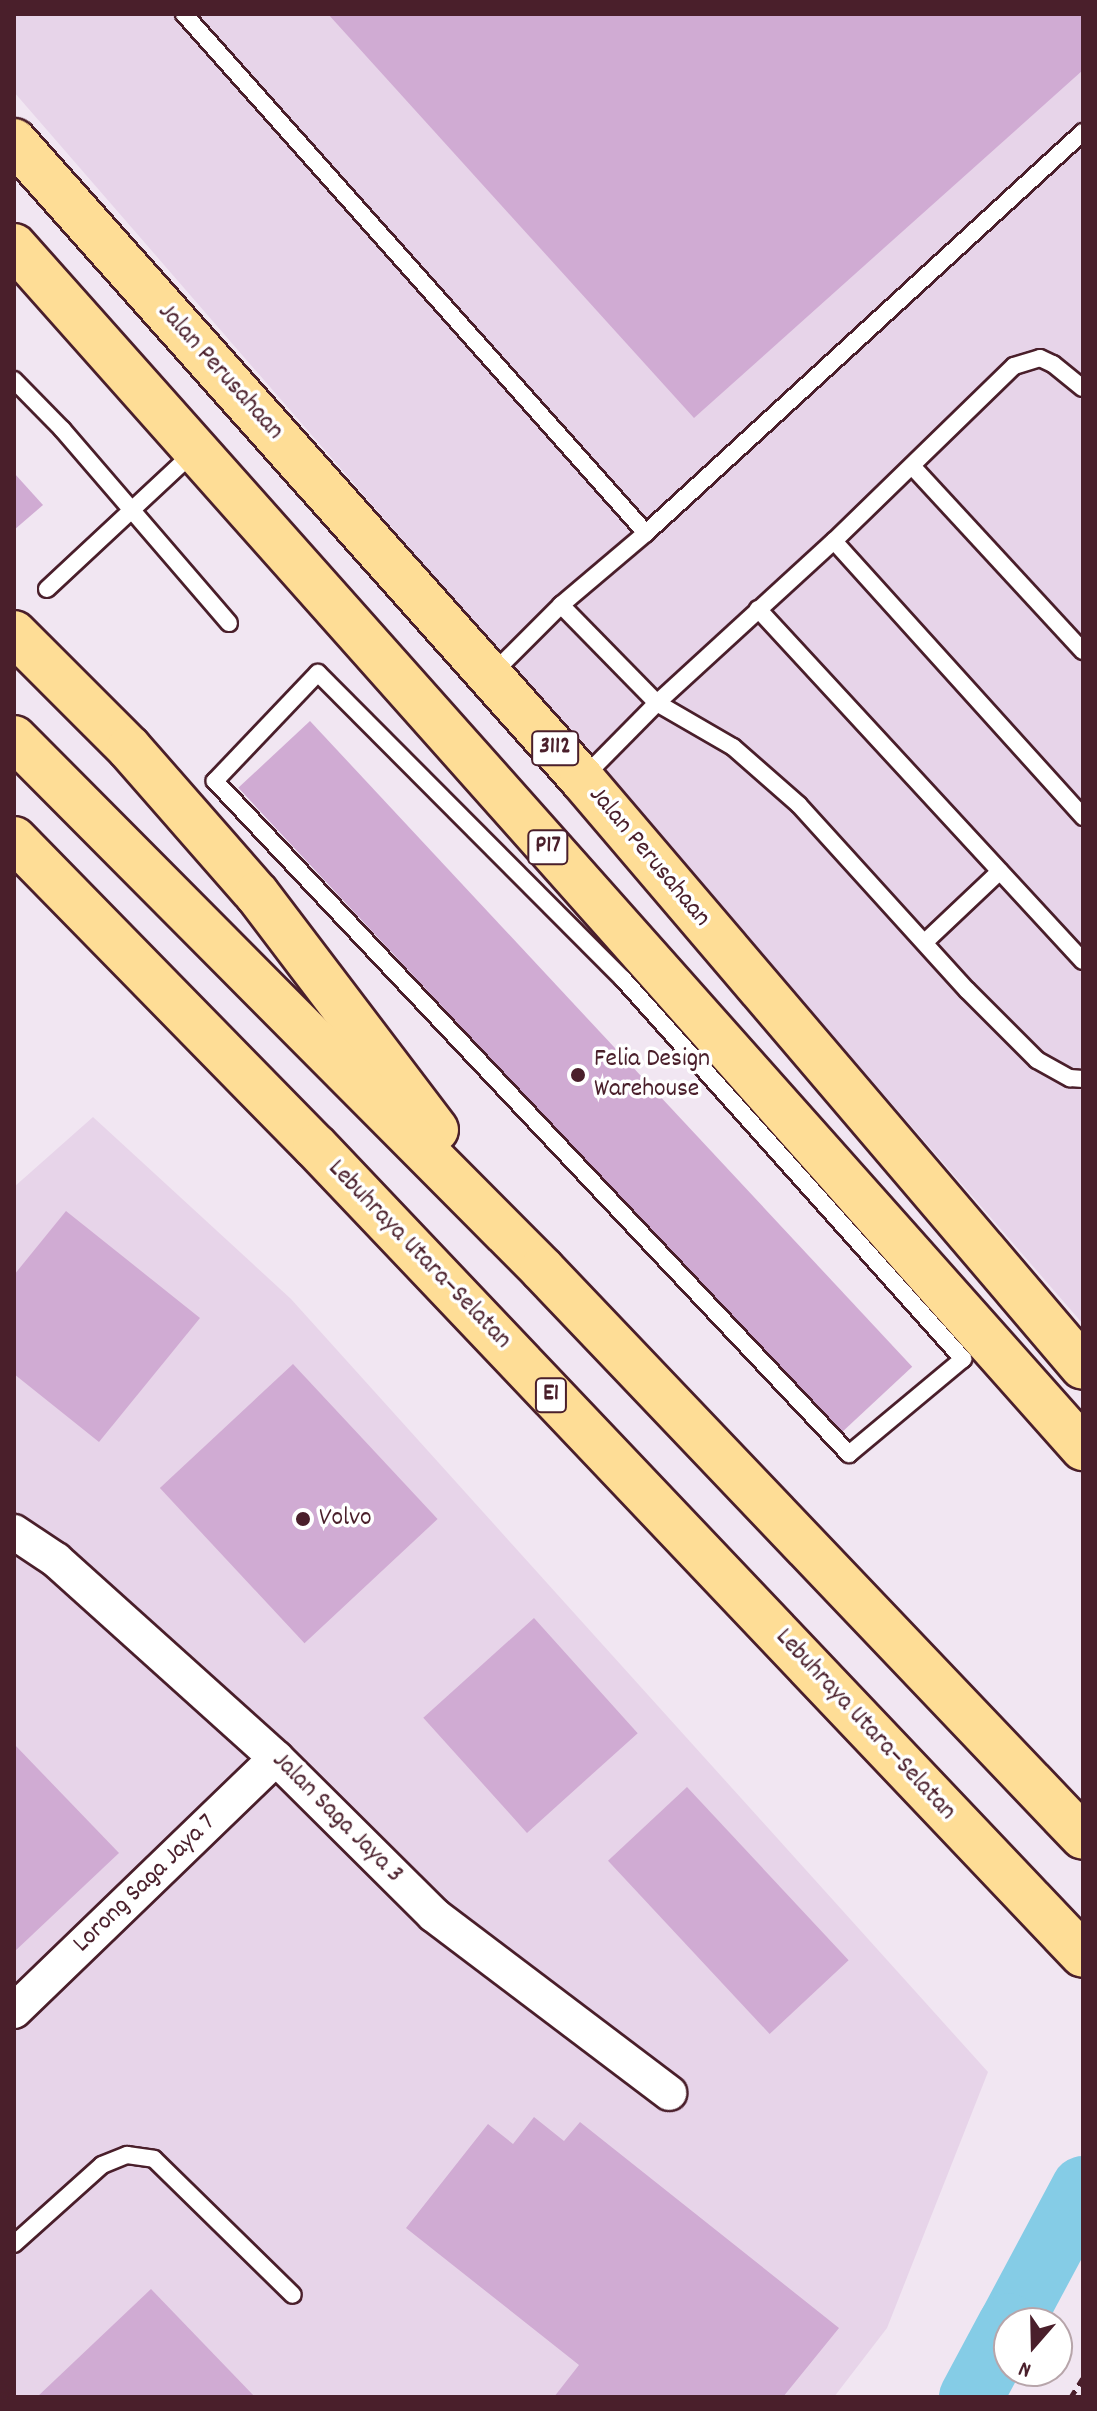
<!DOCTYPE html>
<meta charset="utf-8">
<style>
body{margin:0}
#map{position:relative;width:1097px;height:2411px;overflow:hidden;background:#f1e6f2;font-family:Dekko,sans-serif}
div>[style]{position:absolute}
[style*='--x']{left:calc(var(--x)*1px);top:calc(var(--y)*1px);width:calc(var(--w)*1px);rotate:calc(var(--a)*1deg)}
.built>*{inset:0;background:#e7d4e9}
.river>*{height:64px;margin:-32px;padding:0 32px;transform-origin:32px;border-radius:32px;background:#85cce6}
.building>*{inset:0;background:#d0abd3;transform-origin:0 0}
.path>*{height:5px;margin-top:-2.5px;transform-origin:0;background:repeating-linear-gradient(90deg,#4a1f2b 0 8px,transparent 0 14px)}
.roads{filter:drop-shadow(2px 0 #4a1f2b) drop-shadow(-2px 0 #4a1f2b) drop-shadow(0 2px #4a1f2b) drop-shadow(0 -2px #4a1f2b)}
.service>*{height:16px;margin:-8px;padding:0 8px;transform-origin:8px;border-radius:8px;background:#fff}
.minor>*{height:34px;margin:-17px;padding:0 17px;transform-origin:17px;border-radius:17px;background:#fff}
.primary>*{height:44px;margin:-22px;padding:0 22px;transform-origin:22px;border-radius:22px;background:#fedd96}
.motorway>*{height:44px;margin:-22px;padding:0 22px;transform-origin:22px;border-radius:22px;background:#fedd96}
.dots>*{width:22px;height:22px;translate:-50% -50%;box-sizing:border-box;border:4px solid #fff;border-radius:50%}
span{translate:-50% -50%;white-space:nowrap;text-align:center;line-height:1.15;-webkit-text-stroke:7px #fff;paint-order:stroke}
.shield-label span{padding:2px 6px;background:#fff;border:2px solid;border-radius:6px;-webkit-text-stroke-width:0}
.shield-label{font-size:24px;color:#4a1f2b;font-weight:700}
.street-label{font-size:26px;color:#4a1f2b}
.poi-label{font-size:26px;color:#4a1f2b}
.left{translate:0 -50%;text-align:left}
.frame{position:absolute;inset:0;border:16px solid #4a1f2b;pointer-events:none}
.north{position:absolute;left:993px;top:2307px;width:80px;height:80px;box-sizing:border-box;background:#fff;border:2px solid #b7a5aa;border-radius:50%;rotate:200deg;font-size:22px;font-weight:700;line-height:32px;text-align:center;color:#4a1f2b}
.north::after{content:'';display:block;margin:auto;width:28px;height:36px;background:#4a1f2b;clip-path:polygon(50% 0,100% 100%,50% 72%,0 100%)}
</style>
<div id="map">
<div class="built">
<i style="clip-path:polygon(14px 14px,1083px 14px,1083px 1324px,14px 92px)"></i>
<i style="clip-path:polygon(93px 1117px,291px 1299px,988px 2072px,887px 2328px,834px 2397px,14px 2397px,14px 1187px)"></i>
</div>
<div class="river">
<i style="--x:1011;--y:2323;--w:153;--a:-61.9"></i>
<i style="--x:971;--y:2397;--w:81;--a:-61.8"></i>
</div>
<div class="building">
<i style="clip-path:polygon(328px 14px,1083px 14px,1083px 70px,694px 418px)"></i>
<i style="clip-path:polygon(14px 473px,43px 505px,14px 530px)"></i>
<i style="left:310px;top:721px;width:883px;height:98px;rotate:47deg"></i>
<i style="clip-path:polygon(66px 1211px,200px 1318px,99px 1442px,14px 1374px,14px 1275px)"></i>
<i style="left:293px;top:1364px;width:212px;height:182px;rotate:47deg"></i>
<i style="left:534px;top:1618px;width:155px;height:149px;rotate:48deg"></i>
<i style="clip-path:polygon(14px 1744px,119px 1853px,14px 1952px)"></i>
<i style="left:687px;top:1787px;width:237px;height:108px;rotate:47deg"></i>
<i style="clip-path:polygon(534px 2117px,564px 2141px,580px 2122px,839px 2328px,783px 2397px,554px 2397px,579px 2365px,406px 2228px,488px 2124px,513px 2144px)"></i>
<i style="clip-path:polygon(151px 2289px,255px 2397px,37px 2397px)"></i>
</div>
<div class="path">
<i style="--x:1071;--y:2397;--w:22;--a:-58"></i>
</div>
<div class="roads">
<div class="service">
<i style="--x:184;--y:14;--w:695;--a:48.33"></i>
<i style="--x:14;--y:380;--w:69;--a:45.6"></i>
<i style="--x:62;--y:429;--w:256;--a:49.3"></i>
<i style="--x:912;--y:466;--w:252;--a:47.3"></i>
<i style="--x:834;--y:541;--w:372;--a:47.9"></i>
<i style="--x:47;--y:589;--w:202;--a:-43"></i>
<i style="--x:561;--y:605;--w:137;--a:45.6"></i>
<i style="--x:657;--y:703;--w:88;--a:30.1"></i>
<i style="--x:733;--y:747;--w:88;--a:41.3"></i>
<i style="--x:799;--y:805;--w:250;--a:47.8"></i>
<i style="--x:967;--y:990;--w:99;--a:45"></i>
<i style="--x:1037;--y:1060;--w:38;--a:29"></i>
<i style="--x:1070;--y:1078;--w:13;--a:4"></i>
<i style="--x:758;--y:609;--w:479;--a:47.3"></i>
<i style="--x:318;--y:673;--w:432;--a:45.1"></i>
<i style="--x:623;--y:979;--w:510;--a:48.18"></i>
<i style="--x:963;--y:1359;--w:148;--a:140.2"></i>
<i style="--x:849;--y:1454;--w:925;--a:-133.29"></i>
<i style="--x:215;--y:781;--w:149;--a:-46.4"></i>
<i style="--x:492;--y:674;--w:98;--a:-45"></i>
<i style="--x:561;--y:605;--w:111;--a:-40.3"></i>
<i style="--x:646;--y:533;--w:593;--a:-42.54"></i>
<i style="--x:582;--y:779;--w:107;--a:-45.4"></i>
<i style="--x:657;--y:703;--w:240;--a:-42.5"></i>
<i style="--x:834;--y:541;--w:251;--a:-44.2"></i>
<i style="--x:1014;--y:366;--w:27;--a:-17"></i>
<i style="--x:1040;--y:358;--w:14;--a:25"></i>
<i style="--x:1053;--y:364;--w:38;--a:39"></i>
<i style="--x:925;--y:942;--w:103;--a:-43.4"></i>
<i style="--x:14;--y:2244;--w:118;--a:-41.9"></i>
<i style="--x:102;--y:2165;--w:27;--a:-22"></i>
<i style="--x:127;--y:2155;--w:27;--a:8"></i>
<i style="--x:154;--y:2159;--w:194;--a:44.4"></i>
</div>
<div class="minor">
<i style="--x:14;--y:1532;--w:50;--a:33.7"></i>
<i style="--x:56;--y:1560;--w:296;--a:42"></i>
<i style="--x:276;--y:1758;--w:223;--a:44.8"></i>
<i style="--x:434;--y:1915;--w:295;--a:37.1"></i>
<i style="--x:14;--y:2011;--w:364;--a:-44"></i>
</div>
<div class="primary">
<i style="--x:14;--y:141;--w:854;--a:48.32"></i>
<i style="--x:582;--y:779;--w:772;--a:49.57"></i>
<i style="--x:14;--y:246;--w:1609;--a:48.35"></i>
</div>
<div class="motorway">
<i style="--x:14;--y:633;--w:163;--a:45"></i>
<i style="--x:129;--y:748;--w:194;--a:48.8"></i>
<i style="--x:257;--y:894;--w:296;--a:52.8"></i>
<i style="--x:14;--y:738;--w:749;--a:45.16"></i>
<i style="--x:542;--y:1269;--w:784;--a:46.39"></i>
<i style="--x:14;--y:839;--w:430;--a:45.6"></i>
<i style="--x:315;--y:1146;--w:1115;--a:46.49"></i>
</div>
</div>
<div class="dots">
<i style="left:578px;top:1075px;background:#4a1f2b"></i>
<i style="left:303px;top:1519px;background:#4a1f2b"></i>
</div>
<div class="shield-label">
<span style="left:555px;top:748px">3112</span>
<span style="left:548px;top:847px">P17</span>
<span style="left:551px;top:1395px">E1</span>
</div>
<div class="street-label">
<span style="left:220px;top:372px;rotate:48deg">Jalan Perusahaan</span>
<span style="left:649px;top:857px;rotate:50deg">Jalan Perusahaan</span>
<span style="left:419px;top:1255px;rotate:46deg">Lebuhraya Utara–Selatan</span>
<span style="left:865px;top:1725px;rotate:47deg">Lebuhraya Utara–Selatan</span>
<span style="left:337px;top:1818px;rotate:45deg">Jalan Saga Jaya 3</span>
<span style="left:145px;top:1884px;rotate:-44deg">Lorong Saga Jaya 7</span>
</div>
<div class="poi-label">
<span class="left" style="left:594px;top:1075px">Felia Design<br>Warehouse</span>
<span class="left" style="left:319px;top:1519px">Volvo</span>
</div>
<div class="frame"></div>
<div class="north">N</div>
</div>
